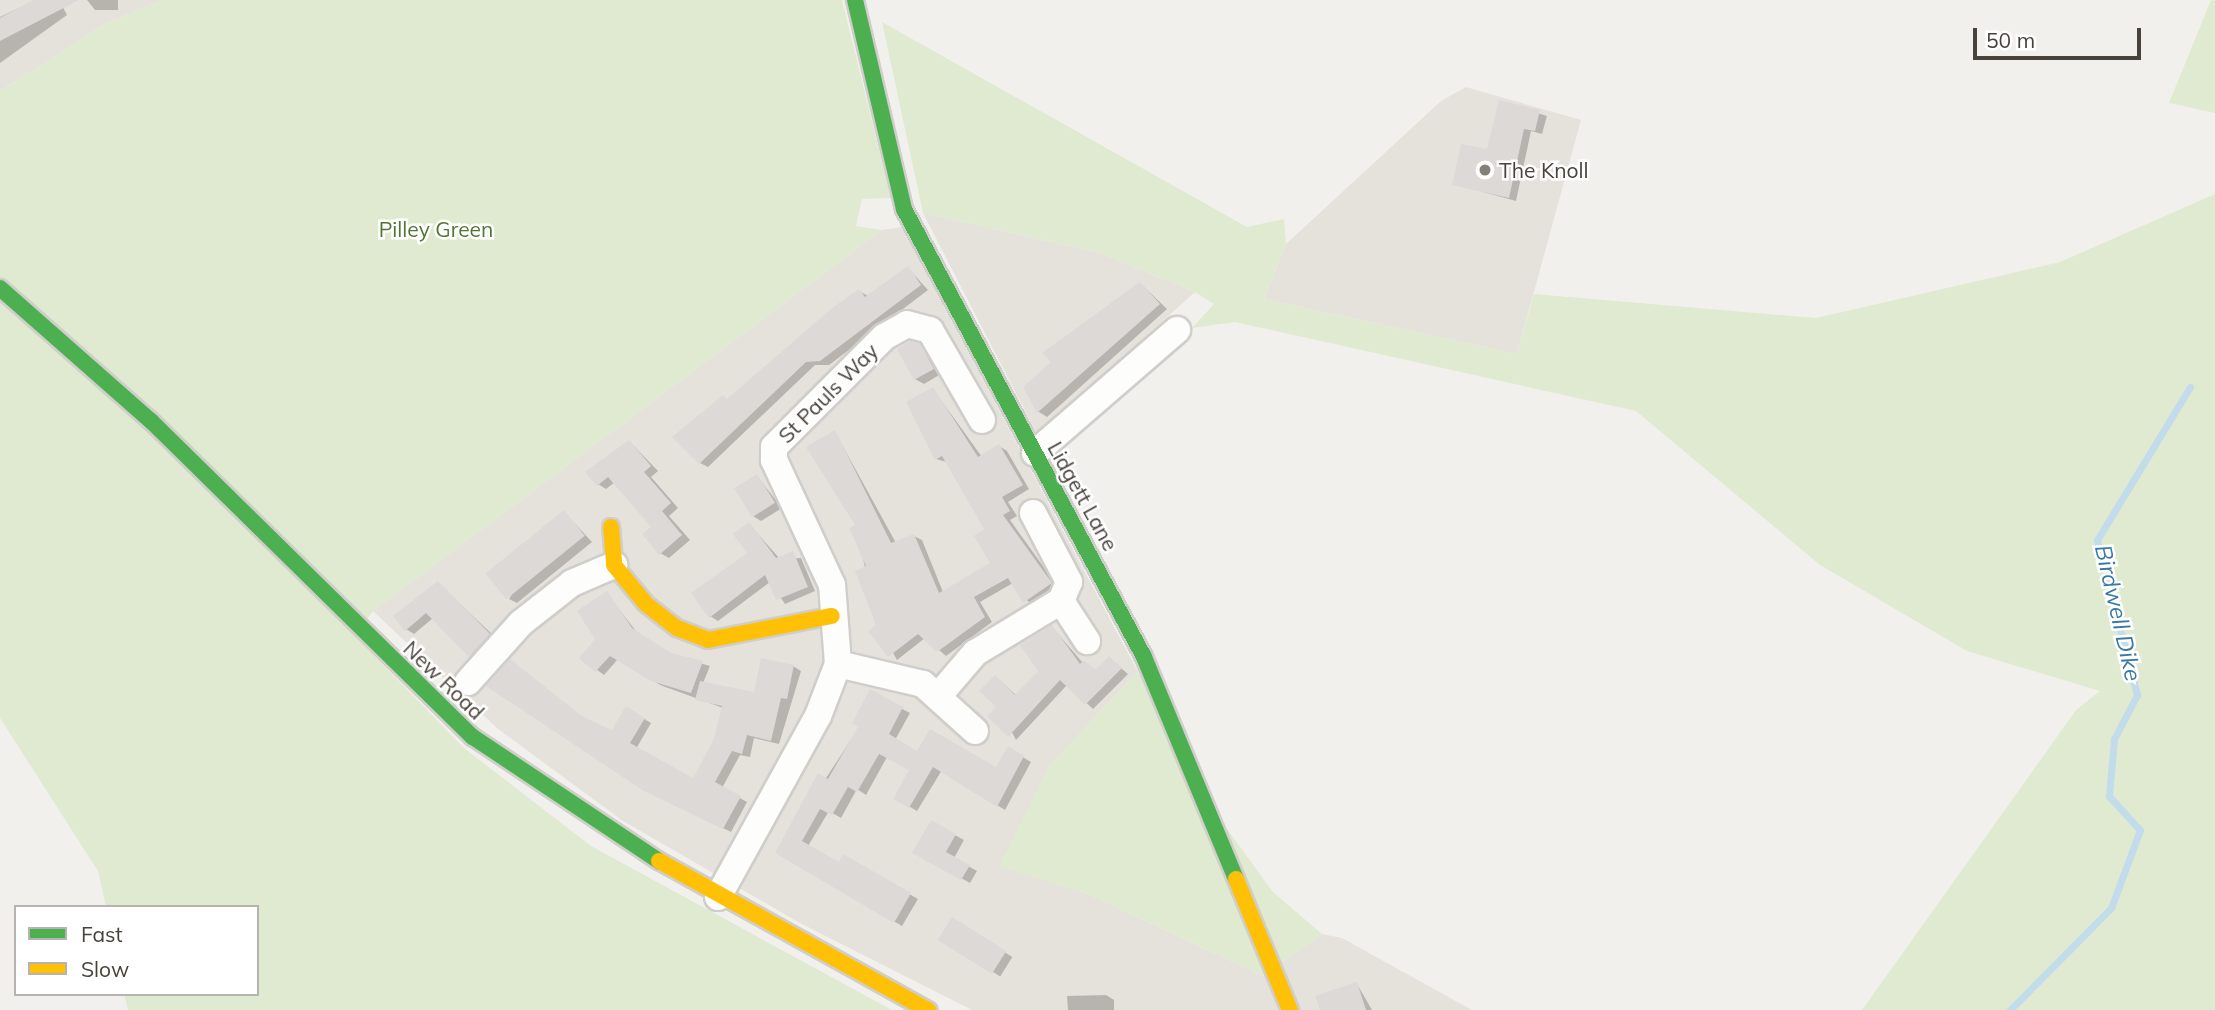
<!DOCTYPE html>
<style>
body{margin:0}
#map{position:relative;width:2215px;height:1010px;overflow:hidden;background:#f2f0ed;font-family:Mulish,sans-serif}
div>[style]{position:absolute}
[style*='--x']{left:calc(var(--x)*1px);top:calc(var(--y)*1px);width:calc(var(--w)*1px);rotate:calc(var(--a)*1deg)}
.residential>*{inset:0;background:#e5e2dc}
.green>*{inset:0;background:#e0ead0}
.shadow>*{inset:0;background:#0003;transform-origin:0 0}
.stream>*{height:7px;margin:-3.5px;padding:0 3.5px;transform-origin:3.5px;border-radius:3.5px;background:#c2dcec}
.building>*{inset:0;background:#dcd9d6;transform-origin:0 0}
.roads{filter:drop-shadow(2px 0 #d0cecb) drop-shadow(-2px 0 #d0cecb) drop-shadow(0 2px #d0cecb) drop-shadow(0 -2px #d0cecb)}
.street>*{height:26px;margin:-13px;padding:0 13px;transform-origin:13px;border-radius:13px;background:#fdfdfc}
.fast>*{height:16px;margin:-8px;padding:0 8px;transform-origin:8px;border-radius:8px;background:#4caf50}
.slow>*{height:16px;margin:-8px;padding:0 8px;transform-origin:8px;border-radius:8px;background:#ffc107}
.dots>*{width:19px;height:19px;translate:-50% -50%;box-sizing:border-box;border:4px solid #fff;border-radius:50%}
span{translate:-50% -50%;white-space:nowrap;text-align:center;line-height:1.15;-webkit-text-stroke:5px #fff;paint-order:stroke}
.poi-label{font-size:21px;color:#48423a}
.left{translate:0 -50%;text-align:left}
.park-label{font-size:21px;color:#4e7631}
.street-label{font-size:21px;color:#48423a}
.water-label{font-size:23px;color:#397aa4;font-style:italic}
.legend{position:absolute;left:14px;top:905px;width:245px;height:91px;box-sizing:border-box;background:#fff;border:2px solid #b6b3b0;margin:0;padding:9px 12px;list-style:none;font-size:21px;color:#48423a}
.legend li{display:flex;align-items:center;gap:14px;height:35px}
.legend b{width:35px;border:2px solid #b6b3b0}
.scale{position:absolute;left:1973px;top:28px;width:168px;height:32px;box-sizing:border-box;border:4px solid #48423a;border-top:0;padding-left:9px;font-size:21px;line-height:24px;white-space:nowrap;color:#48423a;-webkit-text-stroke:5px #fff;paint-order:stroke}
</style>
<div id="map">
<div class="residential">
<i style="clip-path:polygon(0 0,161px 0,105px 24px,0 91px)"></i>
<i style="clip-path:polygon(1466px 87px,1581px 120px,1517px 354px,1264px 299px,1286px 244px,1441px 101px)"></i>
<i style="clip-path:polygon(923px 213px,1100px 253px,1195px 292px,1037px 434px)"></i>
<i style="clip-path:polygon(902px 227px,1138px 672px,1050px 765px,1000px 866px,1088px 894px,1263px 976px,1322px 934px,1342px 938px,1472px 1010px,972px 1010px,800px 923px,623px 821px,498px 729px,373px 611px,882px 230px)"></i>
</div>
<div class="green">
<i style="clip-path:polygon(161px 0,842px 0,891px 198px,862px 199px,856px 226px,882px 230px,373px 611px,355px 636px,464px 748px,591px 846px,892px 1010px,128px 1010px,124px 994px,257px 994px,257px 907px,106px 907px,98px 871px,0 718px,0 91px,105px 24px)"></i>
<i style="clip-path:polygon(2211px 0,2215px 1px,2215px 113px,2169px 103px)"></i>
<i style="clip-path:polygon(882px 22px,1247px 227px,1284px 219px,1286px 244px,1264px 299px,1517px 354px,1534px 294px,1816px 318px,2060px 262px,2215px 194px,2215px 1010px,1862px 1010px,2076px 710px,2100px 691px,1967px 651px,1820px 565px,1636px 411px,1235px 322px,1192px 328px,1214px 304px,1195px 292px,1100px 253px,923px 213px)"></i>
<i style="clip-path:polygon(1138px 672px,1222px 822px,1273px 892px,1322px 934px,1263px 976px,1088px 894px,999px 866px,1050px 765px)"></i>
</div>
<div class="shadow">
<i style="clip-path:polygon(36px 0,59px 0,67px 15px,0 63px,0 17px)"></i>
<i style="clip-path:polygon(87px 0,118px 0,118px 10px,95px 10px)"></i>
<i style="clip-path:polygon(1501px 102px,1547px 116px,1542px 134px,1531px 131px,1516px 201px,1454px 184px,1488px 151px)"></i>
<i style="clip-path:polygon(908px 268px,928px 290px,829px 365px,815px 365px,708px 467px,700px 463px,729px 400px,859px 291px,868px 296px)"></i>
<i style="clip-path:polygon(1141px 284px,1167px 309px,1047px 417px,1039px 412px,1026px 388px,1053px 363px,1045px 353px)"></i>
<i style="clip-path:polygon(920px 348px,941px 374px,924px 384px,915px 379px)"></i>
<i style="clip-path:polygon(933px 389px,982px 457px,999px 446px,1007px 451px,1029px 489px,1008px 502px,1017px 516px,1010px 520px,1058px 587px,1032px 606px,1013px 583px,980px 602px,992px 622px,946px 656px,925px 638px,897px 660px,878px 626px,835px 432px,896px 543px,914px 536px,922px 540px,943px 592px,992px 564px,987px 530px,947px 462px,936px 459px)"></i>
<i style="clip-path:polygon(630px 442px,658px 471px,651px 477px,678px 508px,669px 516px,690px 540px,669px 558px,660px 553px,653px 527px,615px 482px,606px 489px,598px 484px)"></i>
<i style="clip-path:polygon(757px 476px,782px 508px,761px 521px,753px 516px)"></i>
<i style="clip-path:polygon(564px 512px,592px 542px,517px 603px,509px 599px)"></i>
<i style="clip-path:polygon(749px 524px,780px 559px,801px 558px,815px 591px,785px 604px,770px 582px,718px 621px,710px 616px,749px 554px)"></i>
<i style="clip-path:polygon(438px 583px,497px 639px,478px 661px,433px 618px,414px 634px,406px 629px)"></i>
<i style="clip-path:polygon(607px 594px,639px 635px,671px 655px,710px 666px,703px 683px,756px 694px,793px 666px,801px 671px,779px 744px,754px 738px,750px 757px,740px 755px,722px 788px,747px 802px,731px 832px,645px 789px,488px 686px,612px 732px,626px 708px,651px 723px,636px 749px,694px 780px,716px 739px,723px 708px,660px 685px,618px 659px,604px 675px,581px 658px,597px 639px)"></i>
<i style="clip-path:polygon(1052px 627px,1083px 663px,1097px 671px,1109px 658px,1128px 674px,1093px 709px,1067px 685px,1016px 740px,998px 706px,996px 677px,1017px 696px,1041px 671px)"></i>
<i style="clip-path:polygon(870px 692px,910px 713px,895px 740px,918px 753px,997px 770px,1009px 749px,1031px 762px,1005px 810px,942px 770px,917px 811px,895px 798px,912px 770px,887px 757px,866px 795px,857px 789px,841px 818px,829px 811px,808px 846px,839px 865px,844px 857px,918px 899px,902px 926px,777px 853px,860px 726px)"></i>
<i style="clip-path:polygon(931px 822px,964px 840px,954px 858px,977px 871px,970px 883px,915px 852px)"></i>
<i style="left:953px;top:920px;width:70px;height:23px;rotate:32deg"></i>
<i style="clip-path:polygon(1357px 984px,1372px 1010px,1322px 1010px)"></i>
<i style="clip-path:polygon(1106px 995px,1114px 1000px,1114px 1010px,1068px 1010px,1067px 996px)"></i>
</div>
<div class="stream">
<i style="--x:2010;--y:1010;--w:144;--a:-45.3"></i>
<i style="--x:2111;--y:908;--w:83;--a:-69.6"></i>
<i style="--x:2140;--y:830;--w:46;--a:-132.4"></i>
<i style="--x:2109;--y:796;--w:57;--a:-85"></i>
<i style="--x:2114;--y:739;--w:50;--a:-62.4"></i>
<i style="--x:2137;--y:695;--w:160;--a:-104.5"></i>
<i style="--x:2097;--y:540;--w:179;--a:-58.7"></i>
</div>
<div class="building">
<i style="clip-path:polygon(34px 0,79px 0,0 41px,0 18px)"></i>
<i style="clip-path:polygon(1499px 100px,1540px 110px,1535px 131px,1524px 129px,1509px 198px,1452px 185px,1461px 144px,1487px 149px)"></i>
<i style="clip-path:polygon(908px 266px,921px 285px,820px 361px,806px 362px,699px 464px,672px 437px,723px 395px,727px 399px,832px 308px,859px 289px,865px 297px)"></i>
<i style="clip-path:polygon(1140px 282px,1160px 304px,1037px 413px,1023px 387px,1051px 362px,1042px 353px)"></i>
<i style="clip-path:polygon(911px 341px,920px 344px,934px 369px,914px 380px,897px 349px)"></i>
<i style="clip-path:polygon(933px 387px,978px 457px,999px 444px,1023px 485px,1002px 497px,1010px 511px,1003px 515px,1052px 583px,1023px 603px,1008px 578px,974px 597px,985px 617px,937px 652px,918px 634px,888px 657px,868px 631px,876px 625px,855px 571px,866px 566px,849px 528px,855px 525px,806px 447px,835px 430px,891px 543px,914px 534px,939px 593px,990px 563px,974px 536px,984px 529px,942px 456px,935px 460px,906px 402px)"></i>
<i style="clip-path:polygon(629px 440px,651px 466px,644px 472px,671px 503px,662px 511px,682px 535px,659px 555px,642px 534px,651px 527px,608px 477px,597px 486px,585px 472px)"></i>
<i style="left:757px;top:474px;width:34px;height:27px;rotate:58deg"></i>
<i style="left:564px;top:510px;width:33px;height:101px;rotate:51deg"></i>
<i style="clip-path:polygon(749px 522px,776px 558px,793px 551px,808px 587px,776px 600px,765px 575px,709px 618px,691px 593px,747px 553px,733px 534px)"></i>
<i style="clip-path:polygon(438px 581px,490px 634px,469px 657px,426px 613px,405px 631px,393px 616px)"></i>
<i style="clip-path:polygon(607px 591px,632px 628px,671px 653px,703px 661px,691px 693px,651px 681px,610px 656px,595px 672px,579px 658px,595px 639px,577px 611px)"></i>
<i style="clip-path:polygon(1052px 625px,1080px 664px,1084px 660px,1095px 670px,1109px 656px,1122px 668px,1085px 705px,1060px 680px,1008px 737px,987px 716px,996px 707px,979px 691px,995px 675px,1015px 695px,1038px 671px,1020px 645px)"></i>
<i style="clip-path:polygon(761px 658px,794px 665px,787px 699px,781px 698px,771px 741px,747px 735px,742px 754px,732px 751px,715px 782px,741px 796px,723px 829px,644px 791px,486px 686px,510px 659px,583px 717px,612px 730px,626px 706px,645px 718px,630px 743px,693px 778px,714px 739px,722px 706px,695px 700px,700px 681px,754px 692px)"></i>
<i style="clip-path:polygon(870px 689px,903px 707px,889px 734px,917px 751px,930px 729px,996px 767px,1008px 746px,1024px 756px,997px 807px,933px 767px,909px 808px,893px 799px,909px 770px,879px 754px,857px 792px,848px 787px,832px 815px,820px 809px,802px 841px,839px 862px,843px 854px,911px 893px,894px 923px,775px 853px,818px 773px,828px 779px,858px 727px,852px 723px)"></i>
<i style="clip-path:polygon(931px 820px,956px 834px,946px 852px,970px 865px,961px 880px,912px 853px)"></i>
<i style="left:952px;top:917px;width:64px;height:27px;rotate:32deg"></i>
<i style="clip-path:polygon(1357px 982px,1366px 1010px,1320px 1010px,1315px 996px)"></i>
</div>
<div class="roads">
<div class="street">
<i style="--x:1035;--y:453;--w:188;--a:-40.9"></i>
<i style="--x:1033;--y:513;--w:78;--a:62.4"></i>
<i style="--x:1069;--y:582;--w:21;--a:113"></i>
<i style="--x:838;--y:664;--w:87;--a:13.2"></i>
<i style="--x:923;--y:684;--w:70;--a:42.1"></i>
<i style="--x:468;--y:682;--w:79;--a:-48.1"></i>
<i style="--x:521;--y:623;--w:65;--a:-38.1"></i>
<i style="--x:572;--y:583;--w:46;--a:-23.2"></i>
<i style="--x:940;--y:694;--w:54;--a:-49.5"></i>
<i style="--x:975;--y:653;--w:100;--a:-31.2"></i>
<i style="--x:1061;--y:601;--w:48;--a:57"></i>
<i style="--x:718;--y:897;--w:207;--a:-61.1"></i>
<i style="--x:818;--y:716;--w:56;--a:-69"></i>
<i style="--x:838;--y:664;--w:79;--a:-94.3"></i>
<i style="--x:832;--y:585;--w:138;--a:-114.9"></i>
<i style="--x:774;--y:460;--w:13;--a:-90"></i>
<i style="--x:774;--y:447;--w:156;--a:-45"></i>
<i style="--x:884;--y:337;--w:26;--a:-29"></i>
<i style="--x:907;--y:324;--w:24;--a:15"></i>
<i style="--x:930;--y:330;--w:104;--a:60"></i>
</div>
<div class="fast">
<i style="--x:855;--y:0;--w:215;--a:76.8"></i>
<i style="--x:904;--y:209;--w:508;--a:61.82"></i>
<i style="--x:1144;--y:657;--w:240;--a:67.5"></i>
<i style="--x:0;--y:288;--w:201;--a:41.4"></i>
<i style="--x:151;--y:421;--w:451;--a:44.5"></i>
<i style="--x:473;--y:737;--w:224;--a:33.7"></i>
</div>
<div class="slow">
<i style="--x:611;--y:527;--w:38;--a:85"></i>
<i style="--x:614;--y:565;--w:50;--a:50.6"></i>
<i style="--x:646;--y:604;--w:39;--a:38"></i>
<i style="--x:677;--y:628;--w:33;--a:21"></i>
<i style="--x:708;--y:640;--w:126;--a:-11"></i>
<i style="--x:659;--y:861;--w:308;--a:29"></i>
<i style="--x:1236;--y:879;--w:142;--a:67.6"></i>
</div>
</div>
<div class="dots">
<i style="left:1485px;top:170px;background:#847f79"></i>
</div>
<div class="poi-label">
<span class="left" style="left:1499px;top:170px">The Knoll</span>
</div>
<div class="park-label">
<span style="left:436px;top:229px">Pilley Green</span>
</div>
<div class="street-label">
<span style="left:828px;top:393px;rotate:-45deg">St Pauls Way</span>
<span style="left:1083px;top:496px;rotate:61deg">Lidgett Lane</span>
<span style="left:444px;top:680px;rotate:44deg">New Road</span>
</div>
<div class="water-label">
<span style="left:2118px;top:613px;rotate:77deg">Birdwell Dike</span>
</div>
<ul class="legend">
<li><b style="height:9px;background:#4caf50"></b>Fast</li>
<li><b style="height:9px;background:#ffc107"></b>Slow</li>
</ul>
<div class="scale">50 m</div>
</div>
